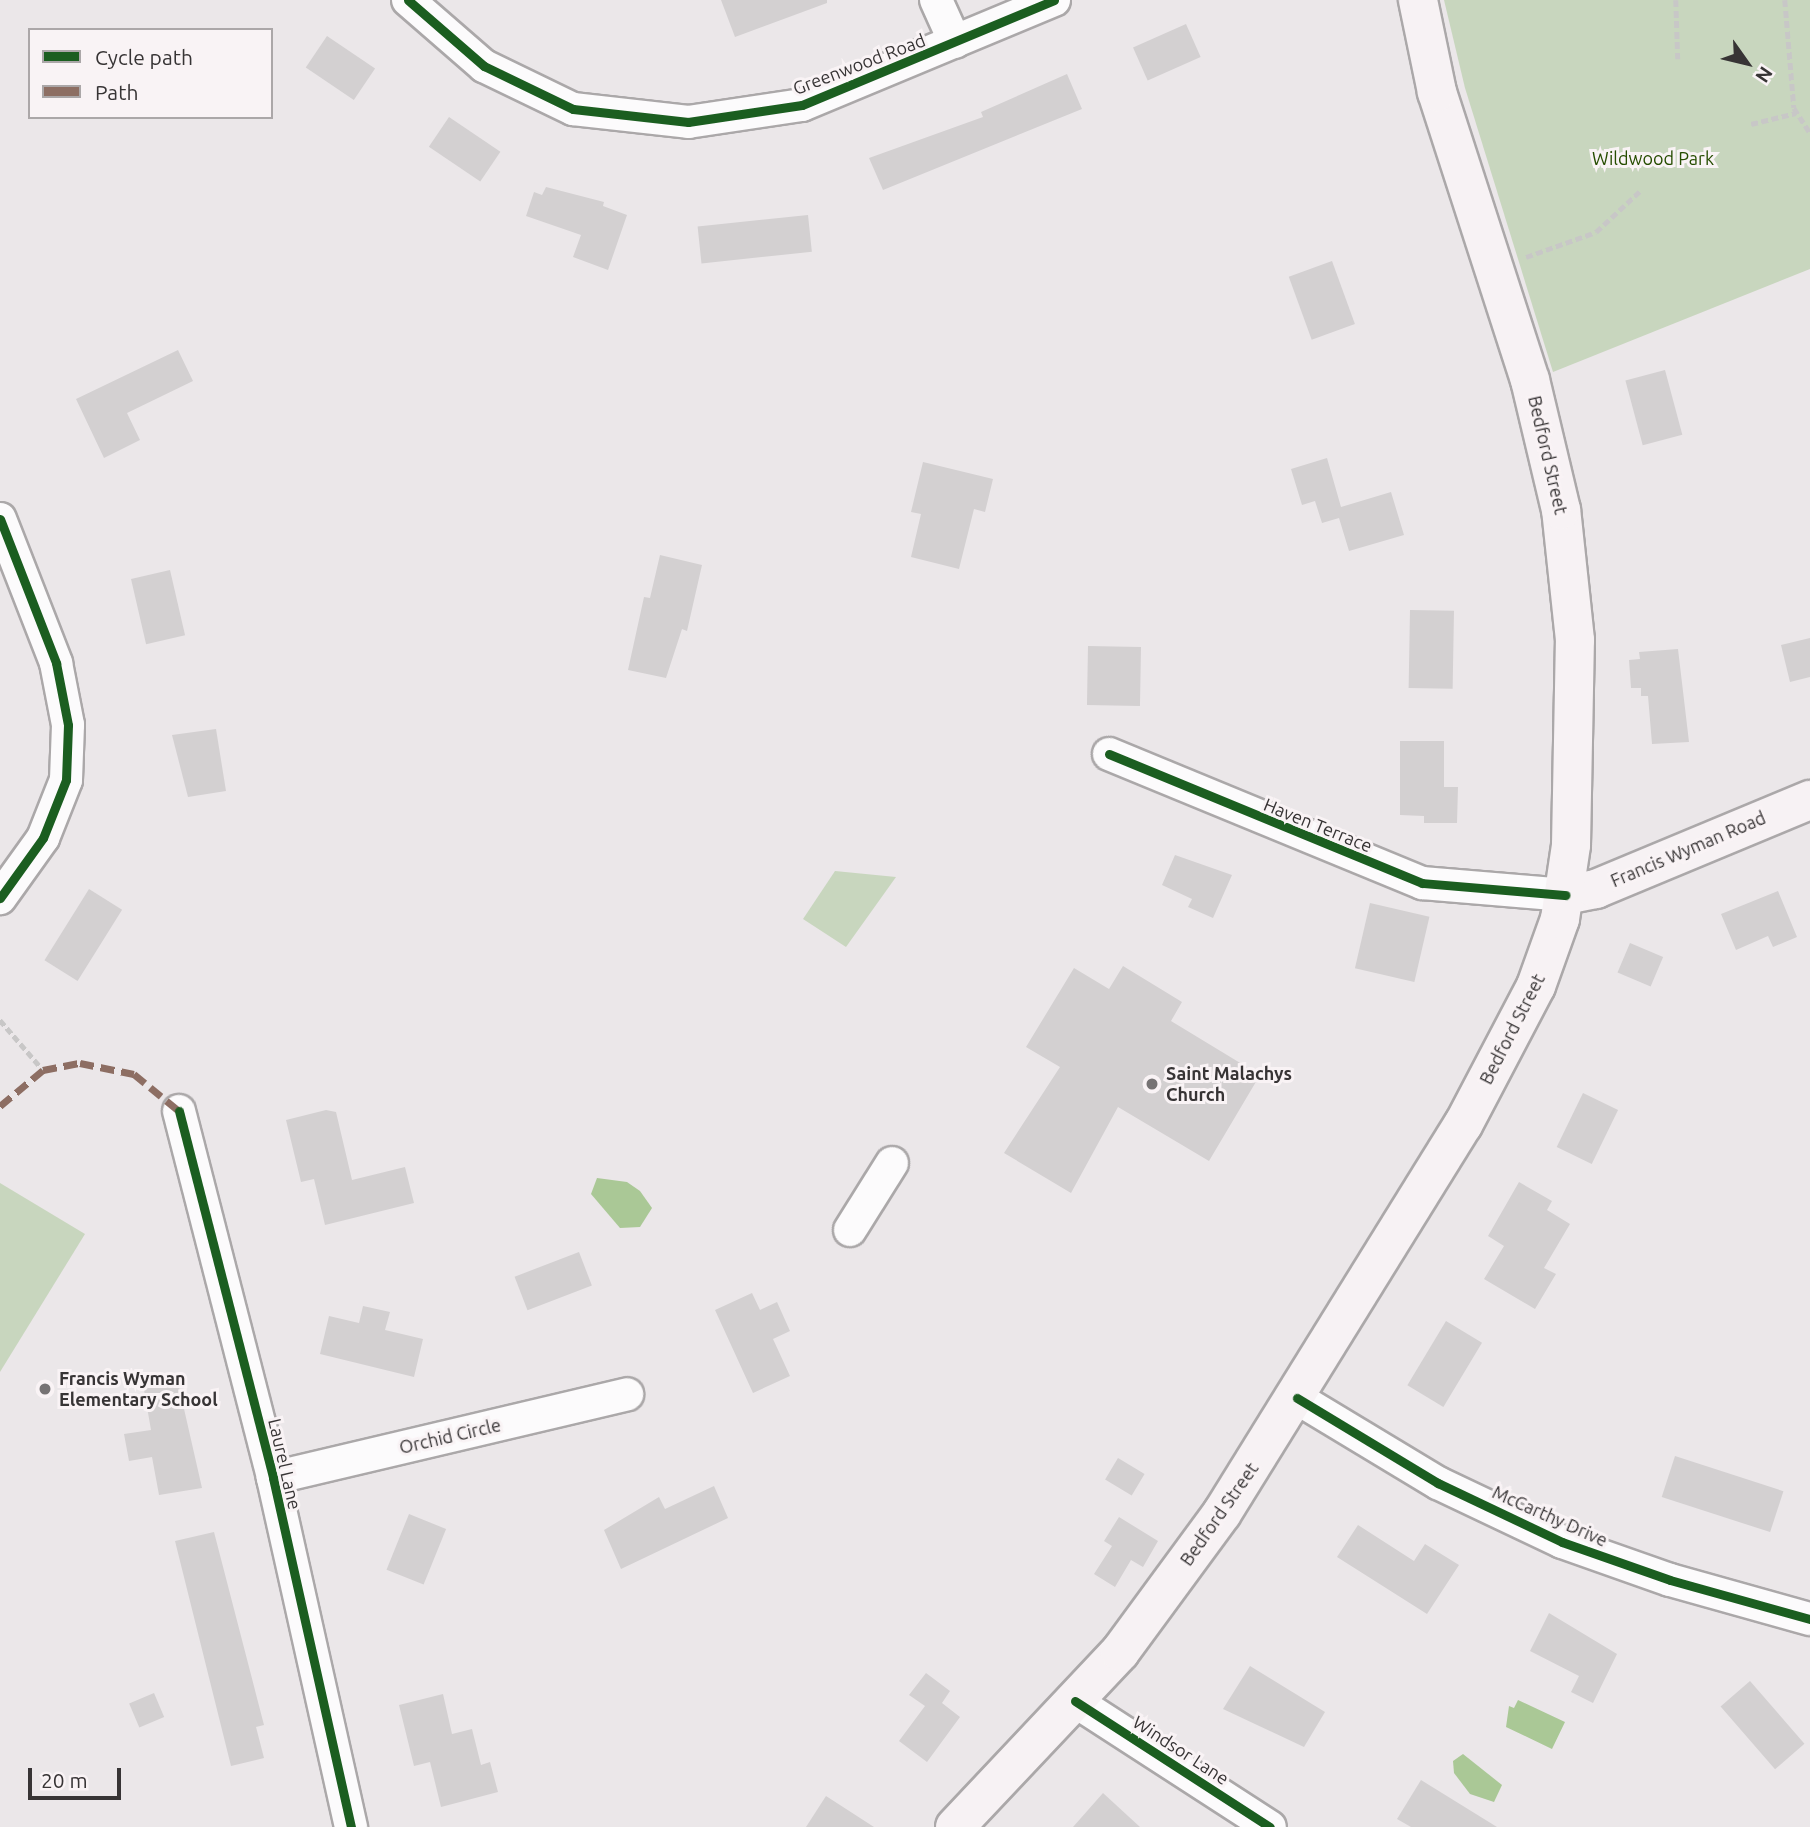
<!DOCTYPE html>
<style>
body{margin:0}
#map{position:relative;width:1810px;height:1827px;overflow:hidden;background:#ebe7e9;font-family:Ubuntu,sans-serif}
div>[style]{position:absolute}
[style*='--x']{left:calc(var(--x)*1px);top:calc(var(--y)*1px);width:calc(var(--w)*1px);rotate:calc(var(--a)*1deg)}
.green>*{inset:0;background:#c8d6be}
.water>*{inset:0;background:#aac896}
.building>*{inset:0;background:#d3d0d1;transform-origin:0 0}
.path>*{height:4.5px;margin-top:-2.25px;transform-origin:0;background:repeating-linear-gradient(90deg,#c8c7c7 0 7px,transparent 0 10.5px)}
.roads{filter:drop-shadow(2px 0 #aba8a9) drop-shadow(-2px 0 #aba8a9) drop-shadow(0 2px #aba8a9) drop-shadow(0 -2px #aba8a9)}
.minor>*{height:32px;margin:-16px;padding:0 16px;transform-origin:16px;border-radius:16px;background:#fcfbfc}
.major>*{height:38px;margin:-19px;padding:0 19px;transform-origin:19px;border-radius:19px;background:#f7f2f4}
.quiet>*{height:7px;margin-top:-3.5px;transform-origin:0;background:repeating-linear-gradient(90deg,#8d6e63 0 14px,transparent 0 21px)}
.cycleway>*{height:9px;margin:-4.5px;padding:0 4.5px;transform-origin:4.5px;border-radius:4.5px;background:#1b5e20}
.dots>*{width:19px;height:19px;translate:-50% -50%;box-sizing:border-box;border:4px solid #f9f3f5;border-radius:50%}
span{translate:-50% -50%;white-space:nowrap;text-align:center;line-height:1.15;-webkit-text-stroke:6px #f9f3f5;paint-order:stroke}
.street-label{font-size:18px;color:#373435}
.park-label{font-size:18px;color:#264d00}
.poi-label{font-size:18px;color:#373435;font-weight:700}
.left{translate:0 -50%;text-align:left}
.legend{position:absolute;left:28px;top:28px;width:245px;height:91px;box-sizing:border-box;background:#f9f3f5;border:2px solid #aba7a8;margin:0;padding:9px 12px;list-style:none;font-size:21px;color:#373435}
.legend li{display:flex;align-items:center;gap:14px;height:35px}
.legend b{width:35px;border:2px solid #aba7a8}
.north{position:absolute;left:1712px;top:28px;width:70px;height:70px;-webkit-text-stroke:5px #f9f3f5;paint-order:stroke;rotate:124deg;font-size:19px;font-weight:700;line-height:28px;text-align:center;color:#373435}
.north::after{content:'';display:block;margin:auto;width:24px;height:32px;background:#373435;clip-path:polygon(50% 0,100% 100%,50% 72%,0 100%)}
.scale{position:absolute;left:28px;top:1768px;width:93px;height:32px;box-sizing:border-box;border:4px solid #373435;border-top:0;padding-left:9px;font-size:21px;line-height:24px;white-space:nowrap;color:#373435;-webkit-text-stroke:5px #f9f3f5;paint-order:stroke}
</style>
<div id="map">
<div class="green">
<i style="clip-path:polygon(1444px 0,1810px 0,1810px 269px,1553px 372px,1465px 88px)"></i>
<i style="clip-path:polygon(835px 871px,896px 877px,846px 947px,803px 919px)"></i>
<i style="clip-path:polygon(0 1183px,85px 1234px,0 1372px)"></i>
</div>
<div class="water">
<i style="clip-path:polygon(597px 1178px,627px 1182px,640px 1191px,652px 1208px,640px 1227px,620px 1228px,591px 1194px)"></i>
<i style="clip-path:polygon(1518px 1700px,1565px 1722px,1552px 1749px,1506px 1727px,1509px 1706px,1514px 1708px)"></i>
<i style="clip-path:polygon(1463px 1754px,1502px 1785px,1494px 1802px,1470px 1794px,1454px 1773px,1453px 1761px)"></i>
</div>
<div class="building">
<i style="clip-path:polygon(721px 0,827px 0,827px 3px,735px 37px)"></i>
<i style="left:1186px;top:24px;width:36px;height:58px;rotate:66deg"></i>
<i style="left:327px;top:36px;width:58px;height:38px;rotate:34deg"></i>
<i style="clip-path:polygon(1067px 74px,1082px 109px,883px 190px,869px 158px,983px 117px,981px 112px)"></i>
<i style="left:449px;top:117px;width:62px;height:36px;rotate:34deg"></i>
<i style="clip-path:polygon(546px 187px,604px 202px,603px 206px,627px 215px,608px 270px,573px 257px,581px 235px,526px 216px,534px 192px,542px 195px)"></i>
<i style="left:808px;top:215px;width:37px;height:111px;rotate:84deg"></i>
<i style="left:1332px;top:261px;width:67px;height:46px;rotate:70deg"></i>
<i style="clip-path:polygon(178px 350px,193px 381px,127px 413px,140px 440px,104px 458px,76px 399px)"></i>
<i style="left:1665px;top:370px;width:67px;height:41px;rotate:75deg"></i>
<i style="clip-path:polygon(1327px 458px,1341px 507px,1391px 492px,1404px 535px,1349px 551px,1339px 518px,1322px 523px,1315px 501px,1302px 505px,1291px 469px)"></i>
<i style="clip-path:polygon(923px 462px,993px 479px,985px 512px,974px 509px,959px 569px,911px 557px,921px 514px,911px 512px)"></i>
<i style="clip-path:polygon(660px 555px,702px 565px,687px 631px,682px 629px,666px 678px,628px 670px,644px 597px,650px 598px)"></i>
<i style="left:170px;top:570px;width:67px;height:40px;rotate:77deg"></i>
<i style="left:1410px;top:610px;width:44px;height:78px;rotate:1deg"></i>
<i style="clip-path:polygon(1810px 638px,1810px 677px,1790px 682px,1781px 645px)"></i>
<i style="left:1088px;top:646px;width:53px;height:59px;rotate:1deg"></i>
<i style="clip-path:polygon(1678px 649px,1689px 742px,1652px 744px,1648px 696px,1641px 696px,1641px 688px,1631px 688px,1629px 660px,1640px 659px,1639px 652px)"></i>
<i style="clip-path:polygon(216px 729px,226px 791px,188px 797px,172px 735px)"></i>
<i style="clip-path:polygon(1400px 741px,1444px 741px,1444px 787px,1458px 787px,1457px 823px,1424px 823px,1424px 816px,1400px 815px)"></i>
<i style="clip-path:polygon(1175px 855px,1232px 875px,1213px 918px,1188px 907px,1192px 899px,1162px 885px)"></i>
<i style="left:89px;top:889px;width:39px;height:84px;rotate:32deg"></i>
<i style="clip-path:polygon(1778px 891px,1797px 937px,1773px 947px,1768px 936px,1736px 950px,1721px 914px)"></i>
<i style="left:1370px;top:903px;width:61px;height:67px;rotate:13deg"></i>
<i style="left:1630px;top:943px;width:36px;height:32px;rotate:23deg"></i>
<i style="clip-path:polygon(1123px 966px,1182px 1002px,1171px 1021px,1260px 1075px,1209px 1161px,1118px 1107px,1071px 1193px,1004px 1153px,1060px 1067px,1026px 1047px,1074px 968px,1109px 989px)"></i>
<i style="left:1583px;top:1093px;width:39px;height:60px;rotate:26deg"></i>
<i style="clip-path:polygon(326px 1110px,336px 1112px,352px 1180px,405px 1167px,414px 1203px,325px 1225px,314px 1179px,301px 1182px,286px 1120px)"></i>
<i style="clip-path:polygon(1519px 1182px,1552px 1201px,1547px 1210px,1570px 1224px,1544px 1268px,1556px 1274px,1535px 1309px,1484px 1279px,1504px 1246px,1488px 1236px)"></i>
<i style="left:579px;top:1252px;width:36px;height:69px;rotate:69deg"></i>
<i style="clip-path:polygon(752px 1293px,760px 1310px,777px 1302px,790px 1331px,773px 1339px,790px 1376px,753px 1393px,715px 1310px)"></i>
<i style="clip-path:polygon(363px 1306px,390px 1312px,385px 1330px,423px 1339px,414px 1377px,320px 1354px,329px 1316px,359px 1323px)"></i>
<i style="left:1446px;top:1321px;width:42px;height:75px;rotate:31deg"></i>
<i style="clip-path:polygon(177px 1378px,202px 1488px,159px 1495px,152px 1457px,129px 1461px,124px 1434px,151px 1430px,143px 1384px)"></i>
<i style="left:1675px;top:1456px;width:114px;height:43px;rotate:18deg"></i>
<i style="left:1118px;top:1458px;width:31px;height:25px;rotate:31deg"></i>
<i style="clip-path:polygon(714px 1486px,728px 1518px,621px 1569px,604px 1530px,659px 1497px,665px 1509px)"></i>
<i style="left:409px;top:1514px;width:40px;height:60px;rotate:22deg"></i>
<i style="clip-path:polygon(1119px 1517px,1158px 1541px,1143px 1567px,1131px 1560px,1115px 1587px,1094px 1574px,1112px 1546px,1104px 1541px)"></i>
<i style="clip-path:polygon(1358px 1525px,1414px 1561px,1425px 1544px,1459px 1565px,1427px 1614px,1337px 1557px)"></i>
<i style="clip-path:polygon(214px 1532px,264px 1725px,256px 1727px,264px 1758px,231px 1766px,175px 1541px)"></i>
<i style="clip-path:polygon(1549px 1613px,1617px 1654px,1593px 1703px,1571px 1692px,1579px 1676px,1530px 1651px)"></i>
<i style="clip-path:polygon(1250px 1666px,1325px 1712px,1304px 1747px,1223px 1709px)"></i>
<i style="clip-path:polygon(926px 1673px,950px 1691px,942px 1703px,960px 1717px,927px 1762px,899px 1741px,925px 1706px,909px 1695px)"></i>
<i style="left:1750px;top:1681px;width:83px;height:39px;rotate:49deg"></i>
<i style="left:154px;top:1693px;width:26px;height:27px;rotate:67deg"></i>
<i style="clip-path:polygon(443px 1694px,452px 1734px,472px 1729px,481px 1765px,490px 1762px,498px 1792px,441px 1807px,430px 1762px,414px 1766px,399px 1705px)"></i>
<i style="clip-path:polygon(1421px 1780px,1497px 1827px,1411px 1827px,1397px 1819px)"></i>
<i style="clip-path:polygon(1103px 1793px,1140px 1827px,1073px 1827px)"></i>
<i style="clip-path:polygon(826px 1796px,874px 1827px,806px 1827px)"></i>
</div>
<div class="path">
<i style="--x:1676;--y:0;--w:59;--a:88.1"></i>
<i style="--x:1785;--y:0;--w:108;--a:85.2"></i>
<i style="--x:1794;--y:108;--w:30;--a:57"></i>
<i style="--x:1751;--y:124;--w:46;--a:-13.7"></i>
<i style="--x:1526;--y:257;--w:74;--a:-19.7"></i>
<i style="--x:1596;--y:232;--w:60;--a:-43"></i>
<i style="--x:0;--y:1020;--w:66;--a:49.3"></i>
</div>
<div class="roads">
<div class="minor">
<i style="--x:408;--y:0;--w:101;--a:41"></i>
<i style="--x:484;--y:66;--w:99;--a:25.8"></i>
<i style="--x:573;--y:109;--w:116;--a:6.4"></i>
<i style="--x:688;--y:122;--w:115;--a:-8.5"></i>
<i style="--x:802;--y:105;--w:273;--a:-22.6"></i>
<i style="--x:936;--y:0;--w:46;--a:65.7"></i>
<i style="--x:0;--y:519;--w:155;--a:68.7"></i>
<i style="--x:56;--y:663;--w:63;--a:79"></i>
<i style="--x:68;--y:725;--w:55;--a:92.1"></i>
<i style="--x:66;--y:780;--w:62;--a:111.6"></i>
<i style="--x:43;--y:838;--w:74;--a:125.6"></i>
<i style="--x:1109;--y:754;--w:339;--a:22.4"></i>
<i style="--x:1422;--y:883;--w:144;--a:4.8"></i>
<i style="--x:179;--y:1111;--w:379;--a:75.6"></i>
<i style="--x:273;--y:1478;--w:358;--a:77.4"></i>
<i style="--x:850;--y:1230;--w:79;--a:-57.9"></i>
<i style="--x:1297;--y:1398;--w:165;--a:31.1"></i>
<i style="--x:1438;--y:1483;--w:137;--a:25.4"></i>
<i style="--x:1562;--y:1542;--w:114;--a:19.4"></i>
<i style="--x:1670;--y:1580;--w:145;--a:15.6"></i>
<i style="--x:273;--y:1478;--w:364;--a:-13.3"></i>
<i style="--x:1075;--y:1701;--w:232;--a:32.9"></i>
</div>
<div class="major">
<i style="--x:1565;--y:895;--w:32;--a:-11"></i>
<i style="--x:1596;--y:889;--w:232;--a:-22.6"></i>
<i style="--x:955;--y:1827;--w:241;--a:-46.7"></i>
<i style="--x:1120;--y:1652;--w:172;--a:-53.7"></i>
<i style="--x:1222;--y:1513;--w:457;--a:-58.2"></i>
<i style="--x:1463;--y:1125;--w:157;--a:-62.3"></i>
<i style="--x:1536;--y:986;--w:71;--a:-70.3"></i>
<i style="--x:1560;--y:919;--w:75;--a:-81.5"></i>
<i style="--x:1571;--y:845;--w:205;--a:-88.9"></i>
<i style="--x:1575;--y:640;--w:131;--a:-96.1"></i>
<i style="--x:1561;--y:510;--w:134;--a:-103.4"></i>
<i style="--x:1530;--y:380;--w:303;--a:-107.9"></i>
<i style="--x:1437;--y:92;--w:94;--a:-101.7"></i>
</div>
</div>
<div class="quiet">
<i style="--x:0;--y:1106;--w:56;--a:-39.9"></i>
<i style="--x:43;--y:1070;--w:38;--a:-11"></i>
<i style="--x:80;--y:1063;--w:55;--a:11.5"></i>
<i style="--x:134;--y:1074;--w:58;--a:39.4"></i>
</div>
<div class="cycleway">
<i style="--x:408;--y:0;--w:101;--a:41"></i>
<i style="--x:484;--y:66;--w:99;--a:25.8"></i>
<i style="--x:573;--y:109;--w:116;--a:6.4"></i>
<i style="--x:688;--y:122;--w:115;--a:-8.5"></i>
<i style="--x:802;--y:105;--w:273;--a:-22.6"></i>
<i style="--x:0;--y:519;--w:155;--a:68.7"></i>
<i style="--x:56;--y:663;--w:63;--a:79"></i>
<i style="--x:68;--y:725;--w:55;--a:92.1"></i>
<i style="--x:66;--y:780;--w:62;--a:111.6"></i>
<i style="--x:43;--y:838;--w:74;--a:125.6"></i>
<i style="--x:1109;--y:754;--w:339;--a:22.4"></i>
<i style="--x:1422;--y:883;--w:144;--a:4.8"></i>
<i style="--x:179;--y:1111;--w:379;--a:75.6"></i>
<i style="--x:273;--y:1478;--w:358;--a:77.4"></i>
<i style="--x:1297;--y:1398;--w:165;--a:31.1"></i>
<i style="--x:1438;--y:1483;--w:137;--a:25.4"></i>
<i style="--x:1562;--y:1542;--w:114;--a:19.4"></i>
<i style="--x:1670;--y:1580;--w:145;--a:15.6"></i>
<i style="--x:1075;--y:1701;--w:232;--a:32.9"></i>
</div>
<div class="dots">
<i style="left:1152px;top:1084px;background:#767374"></i>
<i style="left:45px;top:1389px;background:#767374"></i>
</div>
<div class="street-label">
<span style="left:859px;top:64px;rotate:-21deg">Greenwood Road</span>
<span style="left:1548px;top:455px;rotate:77deg">Bedford Street</span>
<span style="left:1318px;top:825px;rotate:22deg">Haven Terrace</span>
<span style="left:1688px;top:849px;rotate:-23deg">Francis Wyman Road</span>
<span style="left:1512px;top:1029px;rotate:-63deg">Bedford Street</span>
<span style="left:450px;top:1436px;rotate:-13deg">Orchid Circle</span>
<span style="left:285px;top:1464px;rotate:77deg">Laurel Lane</span>
<span style="left:1219px;top:1514px;rotate:-55deg">Bedford Street</span>
<span style="left:1550px;top:1516px;rotate:24deg">McCarthy Drive</span>
<span style="left:1181px;top:1750px;rotate:33deg">Windsor Lane</span>
</div>
<div class="park-label">
<span style="left:1653px;top:158px">Wildwood Park</span>
</div>
<div class="poi-label">
<span class="left" style="left:1166px;top:1084px">Saint Malachys<br>Church</span>
<span class="left" style="left:59px;top:1389px">Francis Wyman<br>Elementary School</span>
</div>
<ul class="legend">
<li><b style="height:9px;background:#1b5e20"></b>Cycle path</li>
<li><b style="height:9px;background:#8d6e63"></b>Path</li>
</ul>
<div class="north">N</div>
<div class="scale">20 m</div>
</div>
